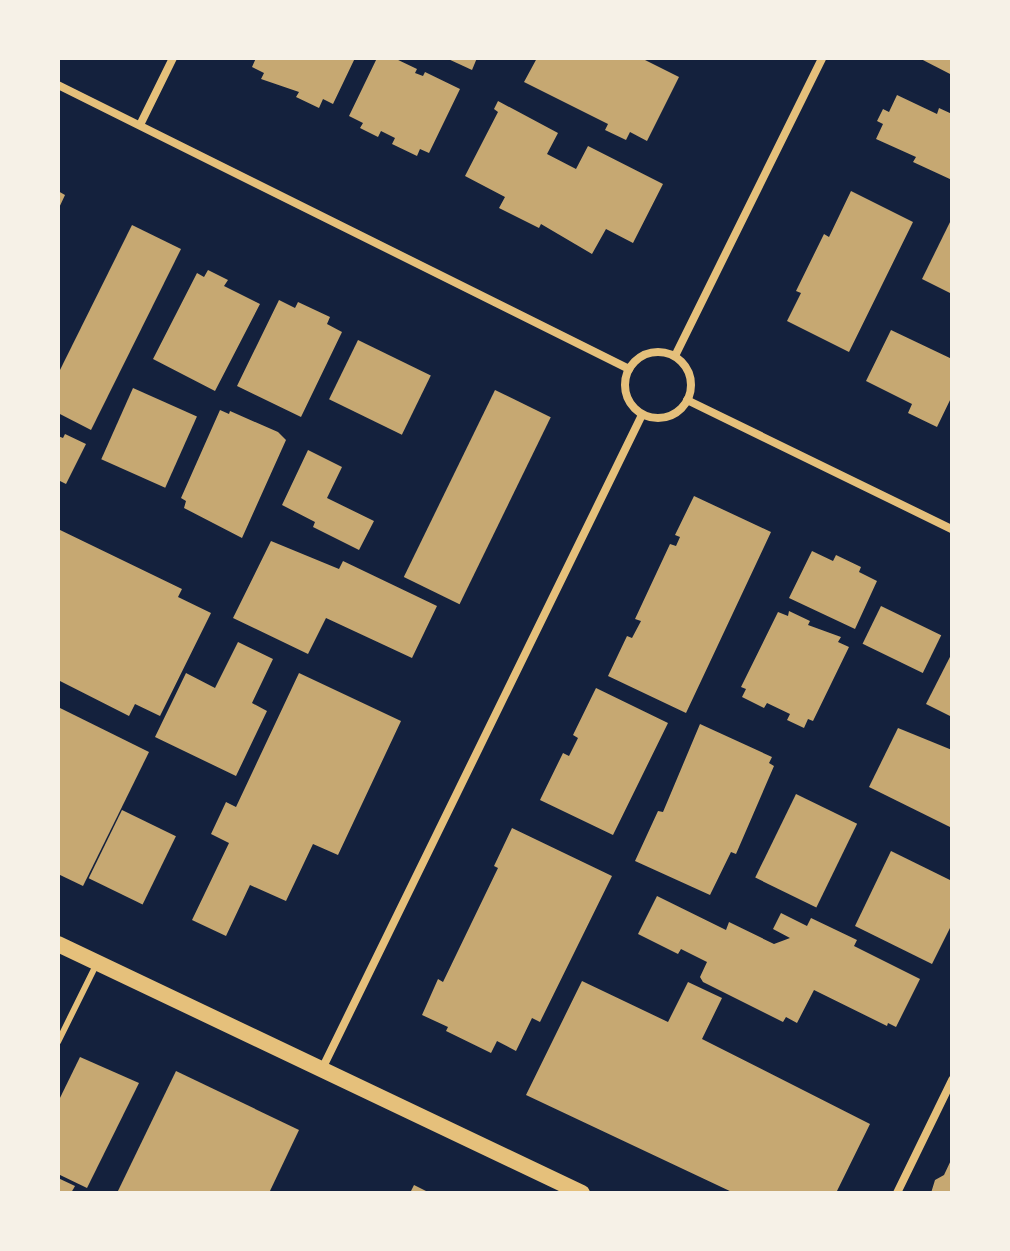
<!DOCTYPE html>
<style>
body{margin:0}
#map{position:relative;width:1010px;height:1251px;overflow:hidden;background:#14213d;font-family:Roboto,sans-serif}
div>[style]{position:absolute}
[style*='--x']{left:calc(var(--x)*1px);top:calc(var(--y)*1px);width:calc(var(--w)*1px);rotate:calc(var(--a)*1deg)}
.building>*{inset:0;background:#c6a872;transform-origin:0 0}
.service>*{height:6px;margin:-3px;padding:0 3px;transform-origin:3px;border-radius:3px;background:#e5c07b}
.minor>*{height:8px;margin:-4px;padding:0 4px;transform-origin:4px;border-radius:4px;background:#e5c07b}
.minor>.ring{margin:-4px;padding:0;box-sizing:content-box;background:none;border:8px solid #e5c07b;border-radius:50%}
.secondary>*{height:16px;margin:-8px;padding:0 8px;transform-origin:8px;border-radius:8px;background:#e5c07b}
span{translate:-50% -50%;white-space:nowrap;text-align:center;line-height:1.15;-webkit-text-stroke:8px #f6f1e7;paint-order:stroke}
.frame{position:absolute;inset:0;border:60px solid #f6f1e7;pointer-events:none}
</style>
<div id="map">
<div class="building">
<i style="clip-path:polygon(256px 58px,355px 58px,333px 104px,323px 99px,319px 108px,296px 97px,299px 92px,261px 79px,264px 73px,252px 67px)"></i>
<i style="clip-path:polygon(377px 58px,394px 58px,417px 69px,415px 73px,423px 76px,425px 72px,460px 89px,429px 153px,420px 149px,417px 156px,392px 144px,395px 138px,381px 131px,378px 137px,360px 128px,363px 123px,349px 116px)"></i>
<i style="clip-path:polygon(446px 58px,477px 58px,472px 70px)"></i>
<i style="clip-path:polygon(537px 58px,641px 58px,679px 77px,647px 141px,630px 132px,626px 140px,605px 130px,608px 124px,524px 82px)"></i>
<i style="clip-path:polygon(919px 58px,952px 58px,952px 75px)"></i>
<i style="clip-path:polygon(897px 95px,937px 114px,939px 108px,952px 114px,952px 180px,913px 162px,916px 157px,876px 139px,883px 124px,877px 121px,883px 109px,889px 112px)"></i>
<i style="clip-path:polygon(498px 101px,558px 133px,547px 154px,576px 169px,588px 146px,663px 184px,633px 243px,606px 229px,592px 254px,541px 224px,539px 228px,499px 208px,505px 197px,465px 176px,498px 112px,494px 109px)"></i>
<i style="clip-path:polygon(58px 191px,65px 195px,58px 210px)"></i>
<i style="clip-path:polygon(851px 191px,913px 222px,849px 352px,787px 321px,801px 293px,796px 291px,824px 234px,829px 237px)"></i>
<i style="clip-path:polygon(952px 218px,952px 294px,922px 279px)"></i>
<i style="clip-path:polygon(132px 225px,181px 249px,91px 430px,58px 413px,58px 374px)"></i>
<i style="clip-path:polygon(208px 270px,228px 280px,224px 286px,260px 304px,215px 391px,153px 359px,197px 273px,204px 277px)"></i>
<i style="clip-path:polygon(279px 300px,295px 308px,298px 302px,330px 317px,327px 324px,342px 332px,301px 417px,237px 386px)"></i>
<i style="clip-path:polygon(891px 330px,952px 359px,952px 396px,937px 427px,908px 413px,912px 404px,866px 381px)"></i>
<i style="left:358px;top:340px;width:81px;height:66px;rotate:26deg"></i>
<i style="left:133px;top:388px;width:70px;height:78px;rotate:24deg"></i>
<i style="left:495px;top:390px;width:62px;height:208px;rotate:26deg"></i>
<i style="clip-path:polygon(220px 410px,229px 414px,230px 411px,278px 432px,286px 440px,242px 538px,184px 508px,186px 501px,181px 498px)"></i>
<i style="clip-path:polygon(65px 434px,86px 444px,66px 484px,58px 480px,58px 436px,63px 438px)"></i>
<i style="clip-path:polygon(308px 450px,342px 467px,327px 498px,374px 521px,359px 550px,313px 527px,315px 522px,282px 505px)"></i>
<i style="clip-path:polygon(694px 496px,771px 532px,686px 713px,608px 676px,627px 636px,632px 638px,641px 621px,635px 619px,670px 544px,676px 546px,680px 537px,675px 535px)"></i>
<i style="clip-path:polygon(58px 529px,182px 589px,178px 597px,211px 613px,160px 716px,135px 704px,129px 716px,58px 680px)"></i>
<i style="clip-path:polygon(271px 541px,339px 569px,343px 561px,437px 606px,412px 658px,326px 618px,308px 654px,233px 618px)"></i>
<i style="clip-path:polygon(812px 551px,833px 561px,836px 555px,861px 567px,859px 572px,877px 581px,855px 629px,789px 598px)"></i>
<i style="left:881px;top:606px;width:67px;height:42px;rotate:26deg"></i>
<i style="clip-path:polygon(789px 611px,810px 621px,808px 625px,841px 637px,838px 642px,849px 647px,813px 721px,808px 719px,804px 728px,787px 720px,790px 714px,767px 703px,764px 708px,742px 697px,746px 689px,741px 687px,778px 612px,788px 616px)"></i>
<i style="clip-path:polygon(238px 642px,273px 659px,252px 703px,267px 711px,236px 776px,155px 737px,186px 673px,215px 688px)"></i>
<i style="clip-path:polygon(952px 653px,952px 717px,926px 704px)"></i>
<i style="clip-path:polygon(299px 673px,401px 721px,338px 855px,313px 844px,286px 901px,250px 885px,226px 936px,192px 920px,229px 843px,211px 834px,226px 802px,236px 807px)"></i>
<i style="clip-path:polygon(596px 688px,668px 723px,613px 835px,540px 800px,563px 753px,569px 756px,578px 738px,573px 735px)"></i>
<i style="clip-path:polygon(58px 707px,149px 752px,83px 886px,58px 874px)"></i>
<i style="clip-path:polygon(700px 724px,772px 757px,769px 763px,774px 766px,736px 854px,731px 852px,710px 895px,635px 861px,658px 811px,663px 812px)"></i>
<i style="clip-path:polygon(898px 728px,952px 750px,952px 828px,869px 787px)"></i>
<i style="left:796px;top:794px;width:68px;height:93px;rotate:26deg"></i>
<i style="left:122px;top:810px;width:60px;height:76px;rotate:26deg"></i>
<i style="clip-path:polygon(512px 828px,612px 876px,540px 1022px,532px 1018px,516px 1051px,497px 1041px,491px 1053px,446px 1031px,448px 1027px,422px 1015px,438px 979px,443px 982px,498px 868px,494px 866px)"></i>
<i style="clip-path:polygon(891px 851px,952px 881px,952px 924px,932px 964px,855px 926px)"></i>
<i style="clip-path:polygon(657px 896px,726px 930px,729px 922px,774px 944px,790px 938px,773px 929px,781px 913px,807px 926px,811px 918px,857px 940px,854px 946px,920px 979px,896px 1027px,888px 1023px,887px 1026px,814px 990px,797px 1023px,786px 1017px,783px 1022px,703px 982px,700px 977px,707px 962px,681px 949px,678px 954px,638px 934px)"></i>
<i style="clip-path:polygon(582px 981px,668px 1022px,688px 982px,722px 998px,702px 1039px,870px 1124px,836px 1193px,734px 1193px,526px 1095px)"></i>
<i style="clip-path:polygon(80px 1057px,139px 1083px,87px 1188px,58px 1174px,58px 1102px)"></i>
<i style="clip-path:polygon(176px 1071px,299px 1130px,269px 1193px,117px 1193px)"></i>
<i style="clip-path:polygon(952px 1158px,952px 1193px,931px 1193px,935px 1180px,944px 1175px)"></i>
<i style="clip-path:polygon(58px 1178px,75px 1186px,71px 1193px,58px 1193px)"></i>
<i style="clip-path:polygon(414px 1185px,430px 1193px,410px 1193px)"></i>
</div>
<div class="service">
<i style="--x:58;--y:1042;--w:88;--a:-63.7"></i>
</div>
<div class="minor">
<i style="--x:58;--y:85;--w:638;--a:26.44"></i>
<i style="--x:140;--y:125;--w:75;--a:-63.8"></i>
<i class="ring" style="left:625px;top:352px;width:58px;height:58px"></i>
<i style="--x:675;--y:356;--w:332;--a:-63.7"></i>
<i style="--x:687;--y:400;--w:295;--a:26"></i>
<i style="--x:322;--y:1069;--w:728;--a:-63.93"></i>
<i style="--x:897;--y:1193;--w:126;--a:-64"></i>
</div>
<div class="secondary">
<i style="--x:58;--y:944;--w:580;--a:25.42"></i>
</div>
<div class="frame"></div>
</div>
